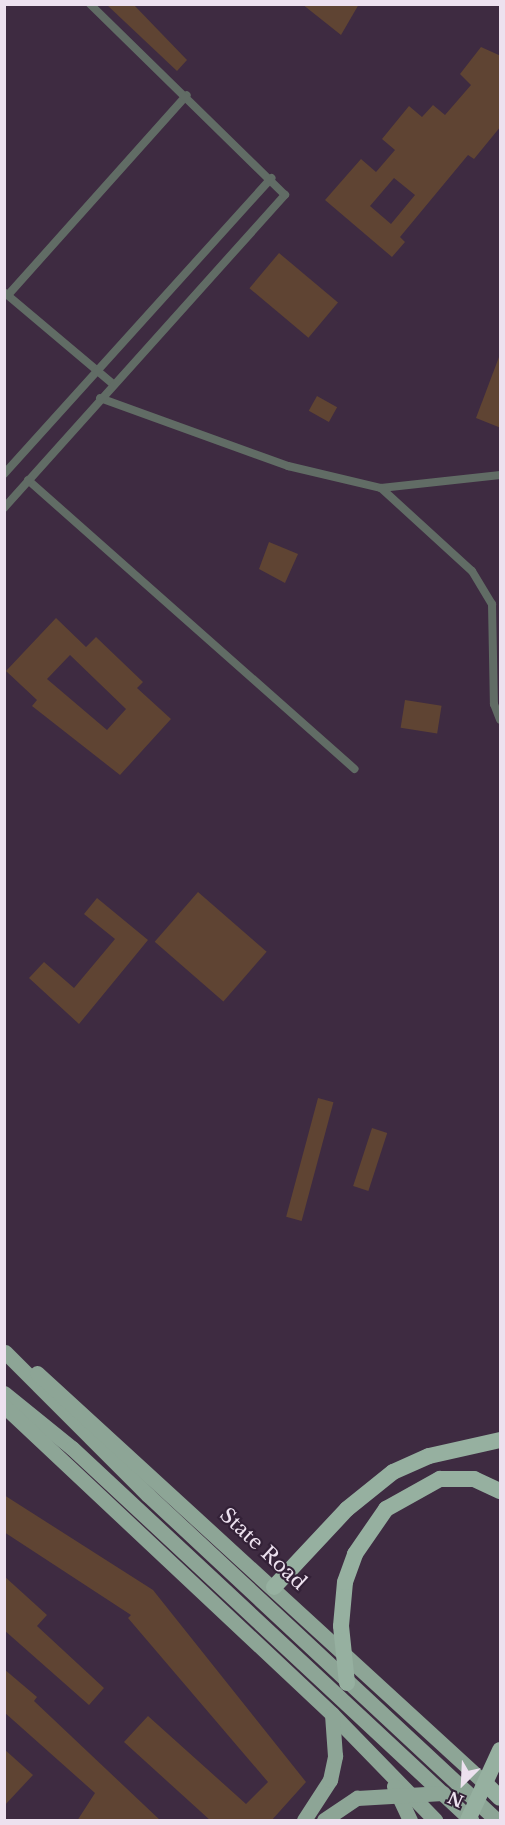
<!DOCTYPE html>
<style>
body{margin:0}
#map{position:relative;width:505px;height:1825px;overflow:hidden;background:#3e2b41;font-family:"Libre Baskerville",serif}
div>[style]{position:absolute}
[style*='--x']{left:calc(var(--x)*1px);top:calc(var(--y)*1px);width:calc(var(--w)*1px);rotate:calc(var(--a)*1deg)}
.building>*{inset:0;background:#5f4433;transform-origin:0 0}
.service>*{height:8px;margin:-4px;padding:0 4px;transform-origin:4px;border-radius:4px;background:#616c65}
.primary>*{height:15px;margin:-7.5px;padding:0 7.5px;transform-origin:7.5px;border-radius:7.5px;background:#8da596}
.trunk>*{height:16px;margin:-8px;padding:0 8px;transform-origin:8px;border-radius:8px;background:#96b0a0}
span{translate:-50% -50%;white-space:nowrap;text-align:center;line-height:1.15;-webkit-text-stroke:4.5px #332137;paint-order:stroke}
.street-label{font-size:20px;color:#ede1ef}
.frame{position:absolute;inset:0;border:6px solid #ede1ef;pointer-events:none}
.north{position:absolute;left:433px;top:1753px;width:60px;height:60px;-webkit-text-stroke:4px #332137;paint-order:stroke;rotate:204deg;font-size:16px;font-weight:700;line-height:24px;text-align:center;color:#ede1ef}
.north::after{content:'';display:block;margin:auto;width:21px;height:27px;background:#ede1ef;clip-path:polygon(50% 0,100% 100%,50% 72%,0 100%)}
</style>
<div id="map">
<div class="building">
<i style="clip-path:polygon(106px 4px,133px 4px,187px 60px,177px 71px)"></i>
<i style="clip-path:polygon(302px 4px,359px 4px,341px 35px)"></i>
<i style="clip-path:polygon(evenodd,481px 47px,501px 56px,501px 126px,474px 159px,468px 155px,400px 237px,405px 242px,392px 257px,325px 200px,361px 159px,376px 172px,395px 150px,382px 139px,409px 106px,422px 117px,433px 105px,445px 115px,471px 85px,460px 74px,481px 47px,394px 178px,415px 195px,391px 224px,370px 206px,394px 178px)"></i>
<i style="left:279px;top:253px;width:77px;height:46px;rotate:40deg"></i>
<i style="clip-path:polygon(499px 357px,501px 357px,501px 428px,476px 418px)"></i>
<i style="left:317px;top:396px;width:23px;height:17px;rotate:29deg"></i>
<i style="clip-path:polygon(269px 542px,298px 554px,285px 583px,259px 569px)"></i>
<i style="clip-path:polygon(evenodd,56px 618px,86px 647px,96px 637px,143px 682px,137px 688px,171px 719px,120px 775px,32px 706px,37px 700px,6px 671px,56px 618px,70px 655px,126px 709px,107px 730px,47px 679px,70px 655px)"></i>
<i style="left:405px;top:700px;width:37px;height:28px;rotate:9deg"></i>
<i style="left:198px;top:892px;width:91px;height:66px;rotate:41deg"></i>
<i style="clip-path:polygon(97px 898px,148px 940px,79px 1024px,29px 978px,44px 962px,74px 988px,115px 939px,84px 914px)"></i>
<i style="left:318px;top:1098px;width:16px;height:123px;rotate:15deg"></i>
<i style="left:372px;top:1128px;width:16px;height:61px;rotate:18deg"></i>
<i style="clip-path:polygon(4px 1495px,153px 1590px,306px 1782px,271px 1821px,211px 1821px,124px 1742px,148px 1716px,246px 1804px,268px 1782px,128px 1618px,131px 1615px,4px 1532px)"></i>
<i style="clip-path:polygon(4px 1576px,47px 1615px,37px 1626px,104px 1688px,89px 1705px,4px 1630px)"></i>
<i style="clip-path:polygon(4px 1669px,37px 1697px,34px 1701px,161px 1821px,77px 1821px,95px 1793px,4px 1712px)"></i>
<i style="clip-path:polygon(4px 1749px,33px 1775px,4px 1806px)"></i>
</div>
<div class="service">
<i style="--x:5;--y:293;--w:141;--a:40.1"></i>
<i style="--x:8;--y:295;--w:268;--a:-48.2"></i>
<i style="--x:100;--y:398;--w:200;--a:19.9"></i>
<i style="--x:288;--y:466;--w:96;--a:13.3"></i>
<i style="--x:381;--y:488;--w:120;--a:-6.2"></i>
<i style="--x:4;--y:474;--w:399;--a:-47.9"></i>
<i style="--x:28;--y:480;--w:436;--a:41.5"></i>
<i style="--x:381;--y:488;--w:123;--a:42.4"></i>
<i style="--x:472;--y:571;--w:39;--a:59"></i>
<i style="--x:492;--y:604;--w:100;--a:88.9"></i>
<i style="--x:494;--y:704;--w:17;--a:69"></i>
<i style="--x:4;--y:508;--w:421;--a:-48.1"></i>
<i style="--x:285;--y:195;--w:273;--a:-135.6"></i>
</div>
<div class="primary">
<i style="--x:5;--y:1352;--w:202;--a:45"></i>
<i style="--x:148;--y:1495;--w:477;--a:43"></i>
<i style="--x:37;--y:1373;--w:610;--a:42.48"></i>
<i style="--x:4;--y:1393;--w:87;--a:39"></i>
<i style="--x:72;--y:1448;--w:546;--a:42.99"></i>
<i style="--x:4;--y:1406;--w:450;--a:43.2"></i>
<i style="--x:332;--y:1714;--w:148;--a:45.8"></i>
<i style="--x:394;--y:1786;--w:38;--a:65"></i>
<i style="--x:304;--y:1820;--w:48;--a:-57"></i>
<i style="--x:330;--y:1780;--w:25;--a:-78"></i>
<i style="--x:335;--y:1756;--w:42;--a:-94.1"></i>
<i style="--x:324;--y:1820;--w:40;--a:-34"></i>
<i style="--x:357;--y:1798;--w:86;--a:-3.3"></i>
</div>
<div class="trunk">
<i style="--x:274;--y:1587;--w:107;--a:-46.9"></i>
<i style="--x:347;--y:1509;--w:59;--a:-38.8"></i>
<i style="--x:393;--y:1472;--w:39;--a:-24"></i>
<i style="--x:429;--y:1456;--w:73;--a:-12.7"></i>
<i style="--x:347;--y:1683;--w:57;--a:-96"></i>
<i style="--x:341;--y:1626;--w:44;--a:-84.8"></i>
<i style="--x:345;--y:1582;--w:30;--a:-70"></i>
<i style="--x:355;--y:1554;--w:55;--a:-55.4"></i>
<i style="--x:386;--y:1509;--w:62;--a:-29.1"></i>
<i style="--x:440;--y:1479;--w:34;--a:0"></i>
<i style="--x:474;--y:1479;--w:29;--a:25"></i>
<i style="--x:487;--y:1785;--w:18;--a:45"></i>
<i style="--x:468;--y:1820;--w:77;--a:-65.4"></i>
</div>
<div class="street-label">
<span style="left:263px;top:1549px;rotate:43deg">State Road</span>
</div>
<div class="frame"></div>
<div class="north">N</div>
</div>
